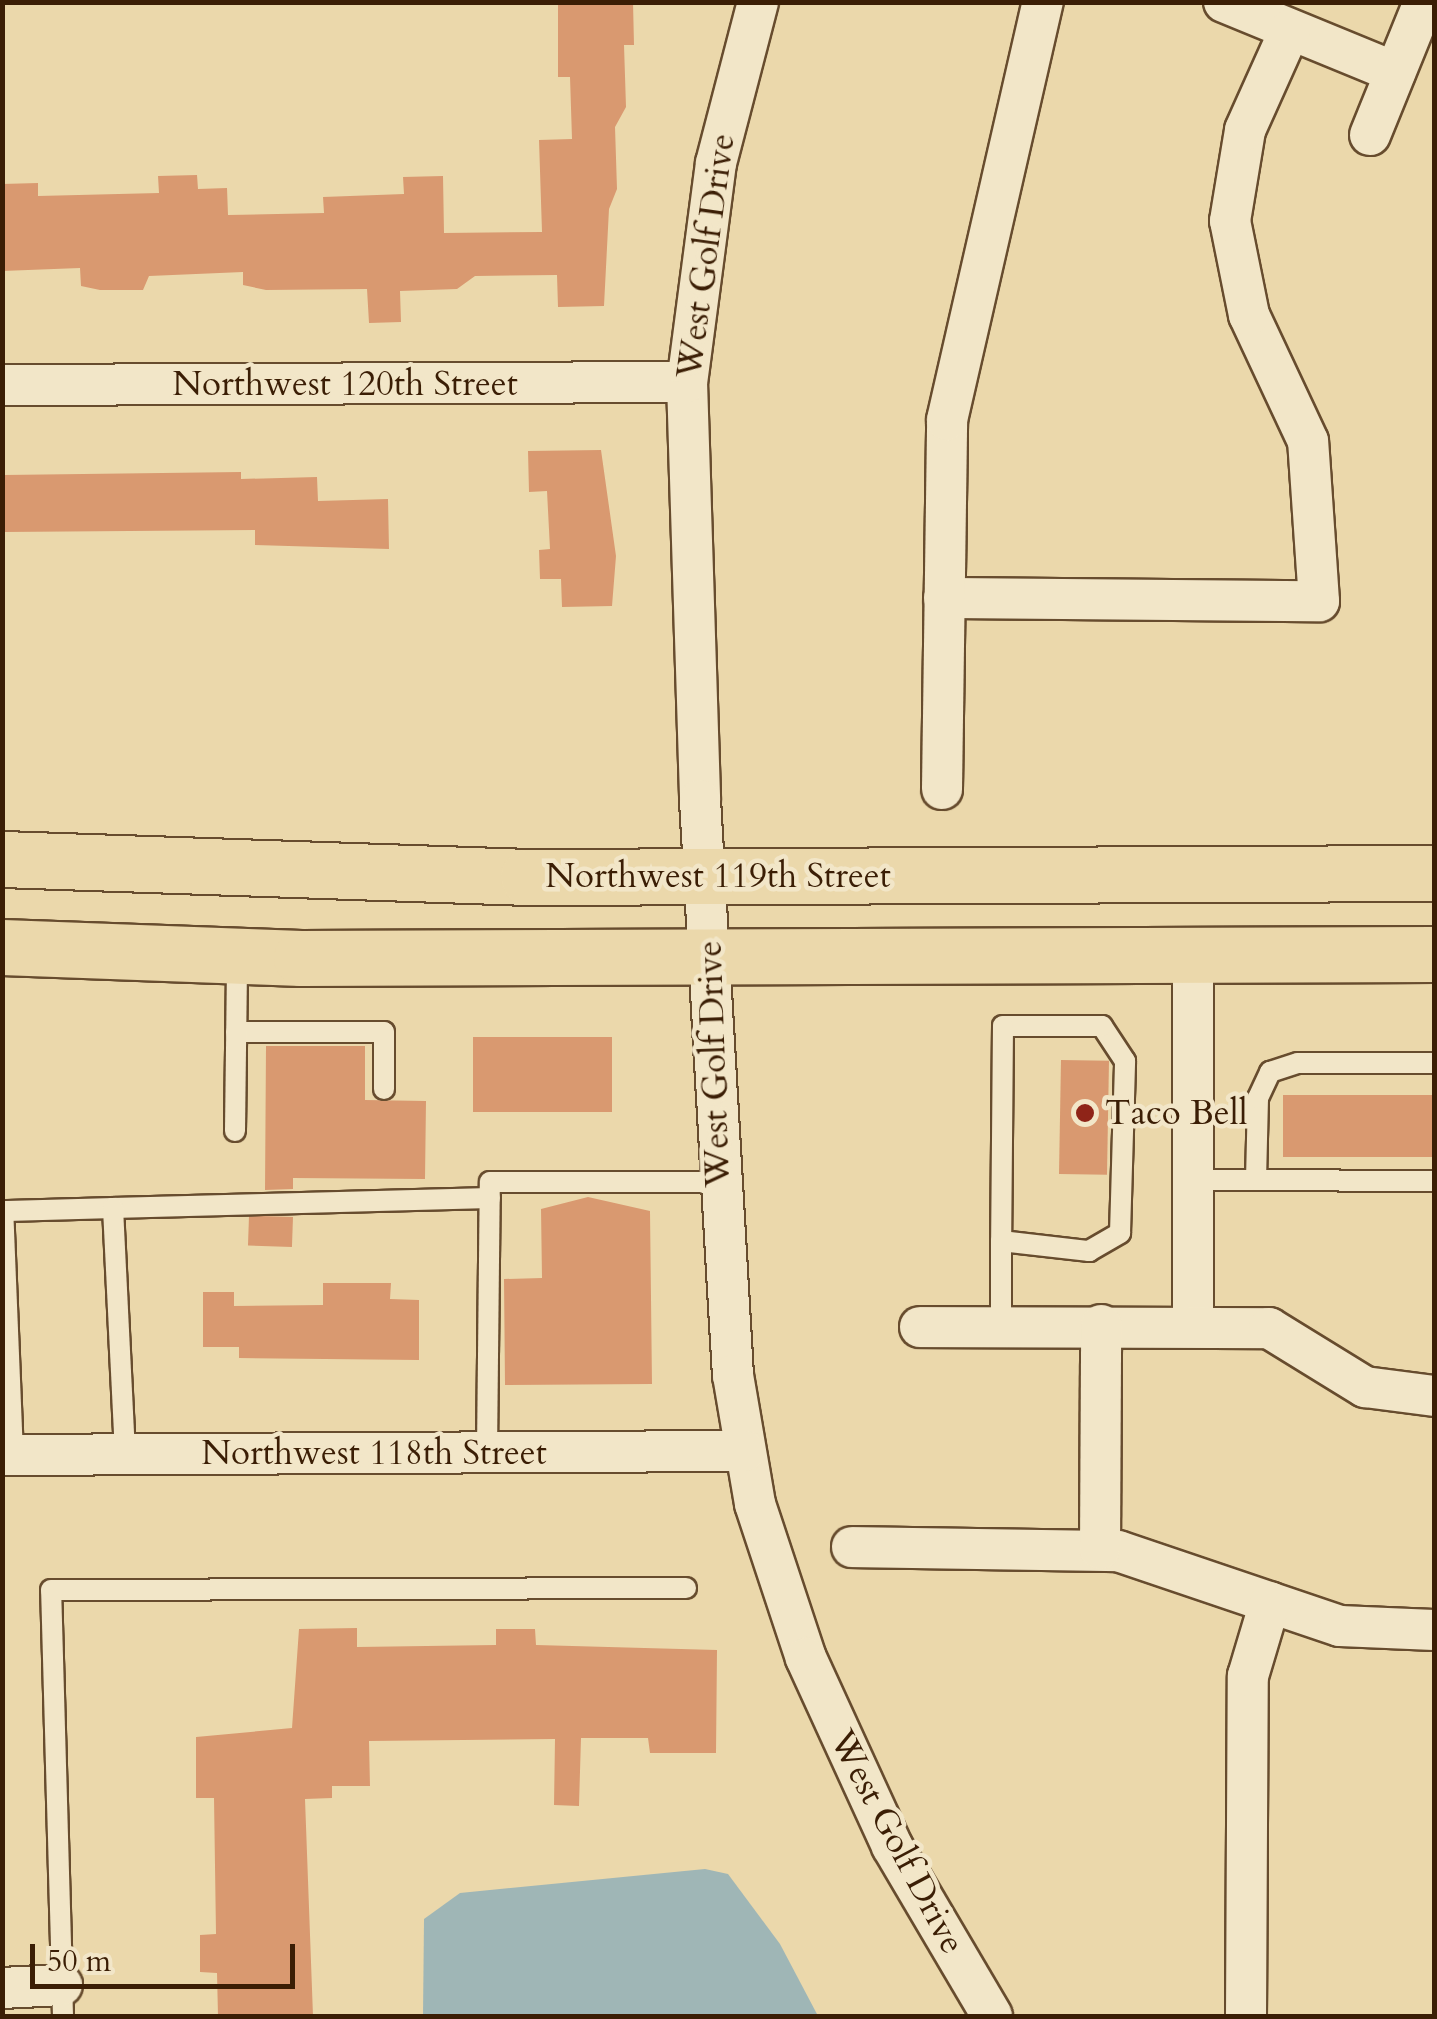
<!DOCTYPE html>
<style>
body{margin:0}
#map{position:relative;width:1437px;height:2019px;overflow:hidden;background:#ebd8ab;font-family:Cardo,serif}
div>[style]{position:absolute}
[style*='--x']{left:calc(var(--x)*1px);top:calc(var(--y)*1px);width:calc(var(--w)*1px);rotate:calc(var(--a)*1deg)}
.water>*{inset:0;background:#9fb6b6}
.building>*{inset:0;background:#d99970;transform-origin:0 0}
.roads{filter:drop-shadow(2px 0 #674c2e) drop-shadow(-2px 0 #674c2e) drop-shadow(0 2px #674c2e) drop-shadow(0 -2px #674c2e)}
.service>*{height:20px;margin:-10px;padding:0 10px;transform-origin:10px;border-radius:10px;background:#f2e6c8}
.minor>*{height:40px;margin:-20px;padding:0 20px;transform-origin:20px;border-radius:20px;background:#f2e6c8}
.trunk>*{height:55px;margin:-27.5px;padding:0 27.5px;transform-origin:27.5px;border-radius:27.5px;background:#ebd8ab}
.dots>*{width:28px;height:28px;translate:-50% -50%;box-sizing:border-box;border:5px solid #f2e6c8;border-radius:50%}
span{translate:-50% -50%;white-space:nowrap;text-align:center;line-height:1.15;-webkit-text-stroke:9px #f2e6c8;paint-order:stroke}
.street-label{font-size:35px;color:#3b1e05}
.poi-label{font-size:35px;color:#3b1e05}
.left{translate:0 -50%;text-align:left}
.frame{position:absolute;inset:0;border:5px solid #3b1e05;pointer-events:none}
.scale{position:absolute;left:30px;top:1944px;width:265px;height:45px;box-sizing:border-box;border:5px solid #3b1e05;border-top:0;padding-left:12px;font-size:30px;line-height:35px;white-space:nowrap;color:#3b1e05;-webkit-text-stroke:8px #f2e6c8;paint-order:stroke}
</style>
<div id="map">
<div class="water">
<i style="clip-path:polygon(705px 1869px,728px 1874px,780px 1944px,818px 2016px,423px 2016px,424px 1919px,460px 1893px)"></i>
</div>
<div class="building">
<i style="clip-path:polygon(558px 2px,633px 2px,634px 45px,624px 45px,626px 107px,615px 127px,617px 189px,609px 209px,604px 306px,558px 307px,557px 275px,475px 276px,457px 289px,400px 291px,401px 322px,369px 323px,367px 289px,266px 290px,243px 285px,243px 272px,149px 276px,143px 290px,100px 290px,81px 286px,80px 268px,2px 271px,2px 184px,38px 183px,38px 196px,159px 193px,158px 176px,197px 175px,198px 189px,227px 188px,228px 215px,324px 213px,323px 197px,404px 194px,403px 177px,443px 176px,444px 233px,542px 232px,539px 140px,572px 139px,570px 77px,558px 77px)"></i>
<i style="clip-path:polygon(601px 450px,616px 556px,612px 606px,562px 607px,561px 579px,540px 579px,539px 550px,550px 549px,547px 491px,529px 492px,528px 451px)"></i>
<i style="clip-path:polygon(241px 472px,241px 479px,317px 477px,318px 501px,388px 499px,389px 549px,255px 545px,255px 530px,4px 532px,4px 475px)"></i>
<i style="left:473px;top:1037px;width:139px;height:75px"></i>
<i style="clip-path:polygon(266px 1046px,365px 1046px,365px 1100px,426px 1101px,425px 1179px,293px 1178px,293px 1189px,265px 1190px)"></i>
<i style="left:1061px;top:1060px;width:48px;height:114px;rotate:1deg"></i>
<i style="left:1434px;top:1095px;width:62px;height:151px;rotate:90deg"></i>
<i style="clip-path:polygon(588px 1197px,650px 1211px,652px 1384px,505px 1385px,504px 1279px,542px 1278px,541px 1209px)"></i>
<i style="left:293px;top:1217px;width:30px;height:44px;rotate:92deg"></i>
<i style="clip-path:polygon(323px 1283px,391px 1283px,390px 1299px,419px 1300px,419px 1360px,239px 1358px,239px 1347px,203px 1347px,203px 1292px,234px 1292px,234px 1306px,323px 1305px)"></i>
<i style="clip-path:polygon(357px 1628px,357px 1647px,496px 1645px,496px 1629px,535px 1629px,536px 1645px,717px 1650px,716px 1753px,650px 1753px,648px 1738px,581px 1738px,579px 1806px,554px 1805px,555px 1739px,369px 1741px,370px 1786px,332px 1786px,332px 1798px,305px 1799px,313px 2016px,218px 2016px,217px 1973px,200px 1972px,200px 1935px,216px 1934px,214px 1798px,196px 1798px,196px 1737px,292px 1728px,299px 1629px)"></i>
</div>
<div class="roads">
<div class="service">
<i style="--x:236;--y:1032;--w:148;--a:0"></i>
<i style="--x:384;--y:1032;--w:57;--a:90"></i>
<i style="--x:235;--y:1131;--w:171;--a:-89.3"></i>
<i style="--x:1192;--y:1180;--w:242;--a:0.2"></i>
<i style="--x:1256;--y:1180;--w:82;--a:-88.6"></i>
<i style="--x:1258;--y:1098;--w:29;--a:-65"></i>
<i style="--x:1270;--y:1072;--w:29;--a:-18"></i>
<i style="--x:1298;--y:1063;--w:136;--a:0"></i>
<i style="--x:113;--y:1208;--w:377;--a:-1.5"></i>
<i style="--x:1001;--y:1241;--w:89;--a:6.5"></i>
<i style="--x:1089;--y:1251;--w:36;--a:-30"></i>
<i style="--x:1120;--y:1233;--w:172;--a:-88.3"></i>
<i style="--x:1125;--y:1061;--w:42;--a:-123.3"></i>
<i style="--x:1102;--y:1026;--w:99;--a:180"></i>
<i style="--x:1003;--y:1026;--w:215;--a:90.5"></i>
<i style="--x:1001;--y:1241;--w:85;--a:90"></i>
<i style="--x:487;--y:1452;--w:270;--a:-89.4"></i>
<i style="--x:490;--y:1182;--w:228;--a:0"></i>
<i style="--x:13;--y:1455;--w:244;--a:-92.3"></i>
<i style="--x:3;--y:1211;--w:110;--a:-1.6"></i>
<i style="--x:113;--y:1208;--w:246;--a:87.2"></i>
<i style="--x:63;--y:2016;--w:426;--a:-91.6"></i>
<i style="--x:51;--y:1590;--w:635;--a:-0.18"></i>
</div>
<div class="minor">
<i style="--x:758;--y:2;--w:166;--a:104.6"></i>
<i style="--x:716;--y:163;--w:221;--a:97.5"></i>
<i style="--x:687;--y:382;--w:418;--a:88.2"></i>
<i style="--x:700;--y:800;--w:576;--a:86.72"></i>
<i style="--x:733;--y:1375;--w:131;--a:80.3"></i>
<i style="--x:755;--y:1504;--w:162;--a:71.7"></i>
<i style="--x:806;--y:1658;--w:207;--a:65.4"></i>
<i style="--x:892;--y:1846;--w:197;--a:59.5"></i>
<i style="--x:1224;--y:2;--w:185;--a:22.3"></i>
<i style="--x:1370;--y:135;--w:144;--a:-67.9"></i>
<i style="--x:2;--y:385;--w:685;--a:-0.25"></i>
<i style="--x:944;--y:598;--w:375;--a:0.5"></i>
<i style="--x:1319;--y:601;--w:160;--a:-93.9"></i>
<i style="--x:1308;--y:441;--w:139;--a:-115.1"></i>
<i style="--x:1249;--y:315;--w:96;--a:-101.4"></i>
<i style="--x:1230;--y:221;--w:92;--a:-80.6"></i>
<i style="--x:1245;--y:130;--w:110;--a:-65.8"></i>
<i style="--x:942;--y:789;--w:369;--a:-89.2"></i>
<i style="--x:947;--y:420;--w:429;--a:-77.1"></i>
<i style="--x:1193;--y:955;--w:370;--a:90"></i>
<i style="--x:920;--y:1327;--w:349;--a:0.2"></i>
<i style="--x:1269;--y:1328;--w:113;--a:31.6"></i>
<i style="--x:1365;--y:1387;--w:70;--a:7.4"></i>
<i style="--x:2;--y:1455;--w:743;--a:-0.31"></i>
<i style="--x:852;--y:1547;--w:266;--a:0.9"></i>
<i style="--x:1118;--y:1551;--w:234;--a:18.7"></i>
<i style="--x:1340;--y:1626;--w:94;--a:2.4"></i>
<i style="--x:1100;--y:1549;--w:224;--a:-89.7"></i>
<i style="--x:2;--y:1988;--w:60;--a:-2.9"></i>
<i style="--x:1246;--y:2016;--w:340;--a:-89.7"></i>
<i style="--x:1248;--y:1676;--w:77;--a:-73.4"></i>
</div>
<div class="trunk">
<i style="--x:2;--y:859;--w:526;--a:1.96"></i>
<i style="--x:528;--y:877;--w:906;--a:-0.25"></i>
<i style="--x:2;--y:947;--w:299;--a:2.1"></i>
<i style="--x:301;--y:958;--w:1133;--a:-0.2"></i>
</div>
</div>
<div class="dots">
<i style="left:1085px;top:1113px;background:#8f2418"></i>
</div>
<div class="street-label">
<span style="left:706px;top:256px;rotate:-82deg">West Golf Drive</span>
<span style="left:345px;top:384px">Northwest 120th Street</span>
<span style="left:718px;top:876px">Northwest 119th Street</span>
<span style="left:714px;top:1064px;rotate:-92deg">West Golf Drive</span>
<span style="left:374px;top:1453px">Northwest 118th Street</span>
<span style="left:897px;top:1842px;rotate:62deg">West Golf Drive</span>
</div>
<div class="poi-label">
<span class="left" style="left:1105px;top:1113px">Taco Bell</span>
</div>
<div class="frame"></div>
<div class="scale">50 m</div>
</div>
